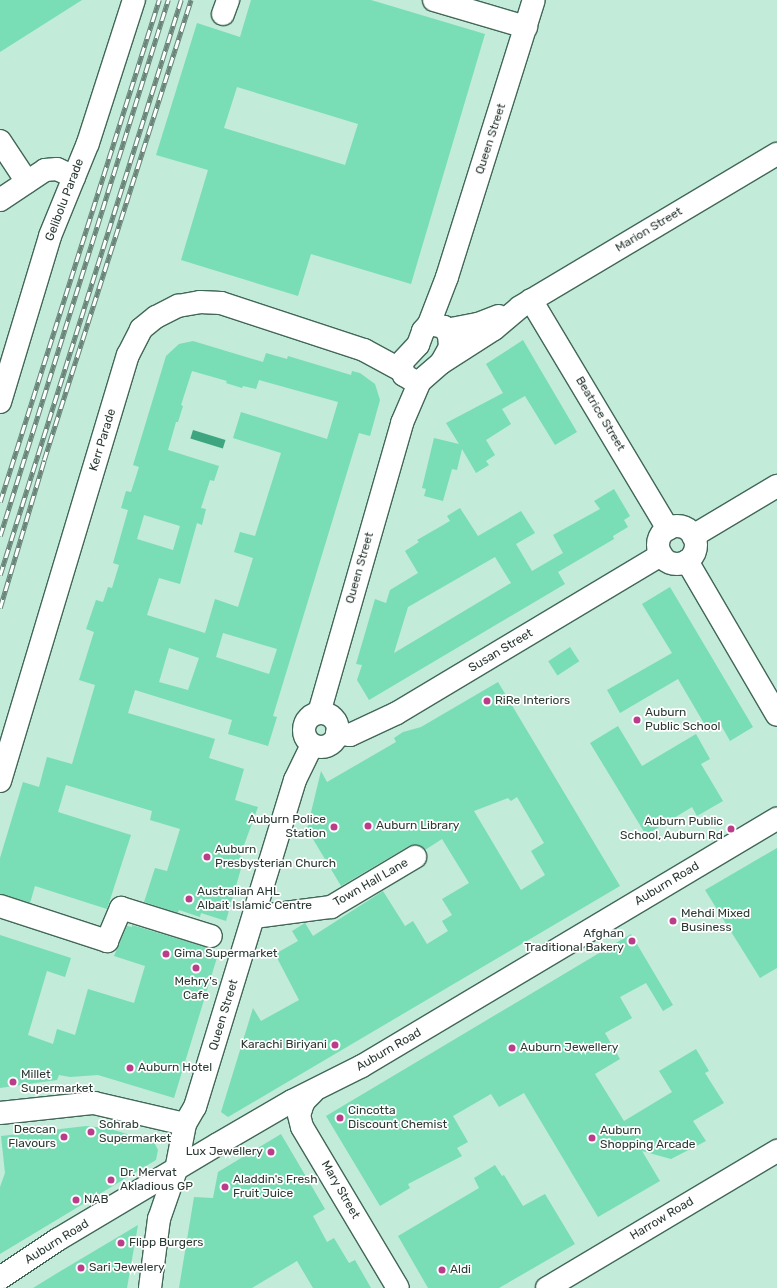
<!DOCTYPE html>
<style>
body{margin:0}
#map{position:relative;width:777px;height:1288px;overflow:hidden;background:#c2ebd9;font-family:Rubik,sans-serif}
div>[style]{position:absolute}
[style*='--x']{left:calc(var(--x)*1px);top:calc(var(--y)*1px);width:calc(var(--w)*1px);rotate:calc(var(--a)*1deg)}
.water>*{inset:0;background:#3ea581;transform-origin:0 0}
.building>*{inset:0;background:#79ddb6;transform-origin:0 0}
.roads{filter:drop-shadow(1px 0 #426758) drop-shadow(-1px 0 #426758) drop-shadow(0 1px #426758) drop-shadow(0 -1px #426758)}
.minor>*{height:22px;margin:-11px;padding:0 11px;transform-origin:11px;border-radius:11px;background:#fff}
.minor>.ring{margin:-11px;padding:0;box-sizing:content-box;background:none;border:22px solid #fff;border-radius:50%}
.rail>*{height:4.5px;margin-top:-2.25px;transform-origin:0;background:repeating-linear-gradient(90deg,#fff 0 9px,#6a8479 0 18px);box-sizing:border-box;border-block:1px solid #6a8479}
.dots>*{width:11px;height:11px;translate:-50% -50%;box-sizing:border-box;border:2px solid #fff;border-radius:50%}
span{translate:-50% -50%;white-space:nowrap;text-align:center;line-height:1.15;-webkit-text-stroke:3.5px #fff;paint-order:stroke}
.street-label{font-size:12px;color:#2b3b34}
.poi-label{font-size:12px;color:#2b3b34}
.left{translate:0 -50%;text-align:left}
.right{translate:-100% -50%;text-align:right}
</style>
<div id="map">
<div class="water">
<i style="left:193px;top:430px;width:34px;height:9px;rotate:17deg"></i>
</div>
<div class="building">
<i style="clip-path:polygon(0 0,82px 0,0 52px)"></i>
<i style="clip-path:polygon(evenodd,251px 0,371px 0,485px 34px,411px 284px,311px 254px,298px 296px,181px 260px,208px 170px,156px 155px,197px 23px,240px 37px,251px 0,237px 87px,358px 124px,345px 165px,224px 128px,237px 87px)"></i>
<i style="clip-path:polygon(523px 340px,577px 432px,555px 445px,525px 396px,502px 409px,511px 424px,486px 440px,495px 455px,486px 461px,489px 465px,476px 473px,462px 449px,457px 470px,452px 469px,443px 501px,424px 496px,426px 489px,422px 488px,434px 438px,459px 444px,446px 423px,503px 393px,486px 364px)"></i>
<i style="clip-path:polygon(evenodd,193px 341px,263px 362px,266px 353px,287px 359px,288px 356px,351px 375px,352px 371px,360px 373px,375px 384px,380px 400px,370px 436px,359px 433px,273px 716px,277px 717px,268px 746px,228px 734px,232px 720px,135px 690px,128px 713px,215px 739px,209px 758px,244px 769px,235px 800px,258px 807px,240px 856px,244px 858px,226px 921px,201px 913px,200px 917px,179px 910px,178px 913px,144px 902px,155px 868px,167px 871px,180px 829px,150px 820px,152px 811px,66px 785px,58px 812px,131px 835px,107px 909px,35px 886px,30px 903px,0 894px,0 858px,23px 782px,39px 787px,47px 757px,72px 764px,95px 685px,79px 680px,94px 632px,86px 629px,96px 600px,103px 602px,108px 587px,112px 588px,119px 565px,113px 563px,128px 510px,121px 508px,126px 491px,131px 492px,139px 467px,133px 465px,166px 356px,179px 344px,193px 341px,192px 371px,227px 381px,226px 383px,242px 388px,243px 386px,256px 389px,259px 380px,338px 402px,327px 439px,241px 412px,233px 438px,281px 453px,255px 536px,240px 532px,234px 552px,253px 558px,238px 607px,215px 599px,205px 633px,147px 615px,159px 578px,180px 584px,197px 523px,202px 525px,206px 509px,201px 508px,210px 480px,214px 481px,219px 466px,168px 450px,176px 422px,178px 422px,183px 406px,181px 405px,192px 371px,193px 341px,144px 515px,180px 526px,173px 550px,137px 539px,144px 515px,193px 341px,223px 633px,277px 649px,269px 674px,216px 657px,223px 633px,193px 341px,169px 648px,199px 658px,188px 690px,159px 682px,169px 648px)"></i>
<i style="clip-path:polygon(evenodd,614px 489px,630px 516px,624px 520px,628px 527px,613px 536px,614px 539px,558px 572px,565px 584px,369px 700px,357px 680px,362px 665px,356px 664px,375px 599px,386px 603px,390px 590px,418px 573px,405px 551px,419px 542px,417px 540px,450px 521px,447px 516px,460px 508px,478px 536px,521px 511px,535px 533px,516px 544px,532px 571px,563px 553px,553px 535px,600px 509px,594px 501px,614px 489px,495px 557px,511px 583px,394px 653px,408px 607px,495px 557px)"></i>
<i style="clip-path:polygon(670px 587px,753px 727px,730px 741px,721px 725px,709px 732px,678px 679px,620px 713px,607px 690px,672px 653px,642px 604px)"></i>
<i style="left:570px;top:647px;width:17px;height:26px;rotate:57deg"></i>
<i style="clip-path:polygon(evenodd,498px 682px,620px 886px,228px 1117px,221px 1112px,253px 1008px,261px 1021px,299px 1000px,275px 954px,298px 941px,292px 931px,305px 923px,313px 936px,383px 891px,405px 926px,413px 921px,427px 944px,448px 931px,442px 921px,452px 915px,442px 899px,469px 883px,442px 839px,425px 850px,415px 845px,409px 846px,341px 886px,307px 829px,321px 771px,327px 782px,396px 742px,394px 738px,403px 732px,421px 727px,498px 682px,517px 797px,544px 843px,531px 851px,545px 875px,521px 890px,474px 811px,508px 798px,511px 801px,517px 797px)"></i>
<i style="clip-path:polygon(618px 726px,642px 766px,696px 734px,710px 759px,701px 764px,723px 801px,697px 816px,692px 807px,646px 835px,590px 743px)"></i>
<i style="clip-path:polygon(777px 848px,777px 968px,760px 978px,705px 890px)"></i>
<i style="clip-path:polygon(132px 925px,219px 951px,174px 1098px,98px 1075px,70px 1077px,59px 1075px,57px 1080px,0 1088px,0 935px,71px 958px,65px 977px,47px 971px,28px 1035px,53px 1044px,57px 1029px,75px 1035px,88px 989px,134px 1003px,145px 966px,114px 956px,127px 926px,132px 927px)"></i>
<i style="clip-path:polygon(631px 934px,673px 1005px,663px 1011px,646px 983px,620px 997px,632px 1018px,605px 1033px,620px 1059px,595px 1074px,624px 1121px,672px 1092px,659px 1071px,696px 1049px,709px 1071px,705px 1073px,724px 1103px,693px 1121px,706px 1141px,671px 1159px,642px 1151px,660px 1181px,598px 1217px,524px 1093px,499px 1107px,491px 1094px,453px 1116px,468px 1142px,457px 1148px,462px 1156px,408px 1184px,410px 1188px,380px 1206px,326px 1116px)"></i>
<i style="clip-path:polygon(86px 1126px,107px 1128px,154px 1142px,158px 1150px,156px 1160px,0 1254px,0 1187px,5px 1173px,1px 1136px)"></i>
<i style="clip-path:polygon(281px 1134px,325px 1209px,313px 1216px,327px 1242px,334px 1238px,349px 1263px,355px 1260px,371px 1288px,313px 1288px,297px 1261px,252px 1288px,179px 1288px,194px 1197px,213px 1198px,218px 1172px)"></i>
<i style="clip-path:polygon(495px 1165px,502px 1176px,504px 1175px,523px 1206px,545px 1194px,575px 1244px,499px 1288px,428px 1288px,398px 1236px,479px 1188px,474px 1178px)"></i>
<i style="clip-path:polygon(138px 1225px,127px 1288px,33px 1288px,59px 1272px)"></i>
</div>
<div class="roads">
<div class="minor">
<i style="--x:434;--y:0;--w:96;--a:16.4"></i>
<i style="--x:223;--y:14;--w:15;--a:-70"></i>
<i style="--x:0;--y:141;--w:49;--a:56.6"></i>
<i style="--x:0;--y:200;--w:54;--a:-33.7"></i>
<i style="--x:45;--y:170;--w:12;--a:-5"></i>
<i style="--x:57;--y:169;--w:19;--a:25"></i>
<i style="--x:531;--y:300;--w:267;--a:59.1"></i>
<i style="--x:429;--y:324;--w:50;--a:-69"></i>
<i style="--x:447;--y:277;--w:290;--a:-72.6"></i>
<i style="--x:429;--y:324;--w:15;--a:11"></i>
<i style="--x:444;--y:327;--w:9;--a:58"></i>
<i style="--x:449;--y:335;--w:12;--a:85"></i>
<i style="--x:450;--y:347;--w:18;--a:119"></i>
<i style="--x:441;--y:363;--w:28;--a:139"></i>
<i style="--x:420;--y:381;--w:6;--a:180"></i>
<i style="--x:414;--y:381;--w:12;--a:-149"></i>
<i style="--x:404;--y:375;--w:12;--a:-104"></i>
<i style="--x:401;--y:363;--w:25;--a:-47"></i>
<i style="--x:418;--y:345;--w:15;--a:-70"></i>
<i style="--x:423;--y:331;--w:9;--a:-49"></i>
<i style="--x:446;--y:330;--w:33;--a:-11"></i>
<i style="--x:478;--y:324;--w:22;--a:-21"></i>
<i style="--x:441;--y:363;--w:63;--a:-32.7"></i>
<i style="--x:494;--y:329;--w:34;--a:-40"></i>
<i style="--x:520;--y:307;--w:299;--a:-30.8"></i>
<i style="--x:0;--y:402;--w:173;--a:-73.2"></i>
<i style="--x:50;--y:236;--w:100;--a:-67.8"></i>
<i style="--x:88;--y:143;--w:150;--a:-72.2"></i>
<i class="ring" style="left:658px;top:526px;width:16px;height:16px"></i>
<i style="--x:693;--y:536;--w:98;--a:-30.8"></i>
<i style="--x:687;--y:561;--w:178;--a:59.7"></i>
<i style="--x:319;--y:713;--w:302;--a:-74"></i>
<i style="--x:402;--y:423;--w:46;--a:-66.8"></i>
<i class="ring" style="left:304px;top:713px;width:12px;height:12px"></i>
<i style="--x:337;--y:733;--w:13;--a:9"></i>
<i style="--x:350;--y:735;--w:52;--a:-25.1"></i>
<i style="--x:397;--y:713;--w:308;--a:-30.9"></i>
<i style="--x:0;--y:781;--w:445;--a:-73.3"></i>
<i style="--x:128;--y:355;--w:29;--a:-63"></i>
<i style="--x:141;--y:329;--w:19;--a:-39"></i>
<i style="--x:156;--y:317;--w:25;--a:-27"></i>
<i style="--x:178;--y:306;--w:22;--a:-10"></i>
<i style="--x:200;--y:302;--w:21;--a:3"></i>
<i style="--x:221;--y:303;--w:151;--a:18.2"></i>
<i style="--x:364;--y:350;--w:42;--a:28.4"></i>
<i style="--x:0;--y:906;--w:113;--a:18.1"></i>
<i style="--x:107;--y:941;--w:36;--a:-67"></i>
<i style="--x:121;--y:908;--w:94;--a:17.3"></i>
<i style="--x:254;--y:917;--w:78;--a:-7.4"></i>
<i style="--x:331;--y:907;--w:98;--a:-30.8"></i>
<i style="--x:313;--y:1092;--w:13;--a:135"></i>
<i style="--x:304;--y:1101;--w:9;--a:111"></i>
<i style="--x:301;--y:1109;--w:6;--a:108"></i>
<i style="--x:299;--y:1115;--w:12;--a:76"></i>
<i style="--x:302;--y:1127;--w:187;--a:59.2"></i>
<i style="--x:0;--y:1113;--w:95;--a:-6.1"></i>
<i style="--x:94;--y:1103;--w:93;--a:13"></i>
<i style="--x:0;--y:1278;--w:69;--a:-33.7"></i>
<i style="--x:57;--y:1240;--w:187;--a:-30.8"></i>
<i style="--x:218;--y:1144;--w:86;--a:-30.2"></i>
<i style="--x:292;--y:1101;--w:78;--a:-26.6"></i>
<i style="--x:362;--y:1066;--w:483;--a:-30.8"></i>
<i style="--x:150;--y:1288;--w:70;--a:-82.6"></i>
<i style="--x:159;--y:1219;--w:52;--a:-70.9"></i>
<i style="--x:176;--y:1170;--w:47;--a:-78.9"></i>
<i style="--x:185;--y:1124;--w:20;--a:-60"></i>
<i style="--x:195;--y:1107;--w:342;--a:-73"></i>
<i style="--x:295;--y:780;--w:39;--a:-64"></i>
<i style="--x:547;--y:1288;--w:268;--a:-30.8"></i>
</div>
</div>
<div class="rail">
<i style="--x:0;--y:502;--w:527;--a:-72.43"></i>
<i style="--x:0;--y:536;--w:562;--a:-72.6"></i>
<i style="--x:0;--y:575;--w:603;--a:-72.53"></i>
<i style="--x:0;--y:608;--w:154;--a:-73.4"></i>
<i style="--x:44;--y:460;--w:483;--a:-72.3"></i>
</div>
<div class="dots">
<i style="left:487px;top:701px;background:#ba3c8a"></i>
<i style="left:637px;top:720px;background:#ba3c8a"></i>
<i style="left:368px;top:826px;background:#ba3c8a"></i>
<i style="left:334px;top:827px;background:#ba3c8a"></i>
<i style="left:731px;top:829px;background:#ba3c8a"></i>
<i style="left:207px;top:857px;background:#ba3c8a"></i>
<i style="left:189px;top:899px;background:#ba3c8a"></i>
<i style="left:673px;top:921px;background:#ba3c8a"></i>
<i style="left:632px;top:941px;background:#ba3c8a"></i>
<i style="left:166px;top:954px;background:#ba3c8a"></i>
<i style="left:196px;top:968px;background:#ba3c8a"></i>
<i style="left:335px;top:1045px;background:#ba3c8a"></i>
<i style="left:512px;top:1048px;background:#ba3c8a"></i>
<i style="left:130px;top:1068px;background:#ba3c8a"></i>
<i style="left:13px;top:1082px;background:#ba3c8a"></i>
<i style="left:340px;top:1118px;background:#ba3c8a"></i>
<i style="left:91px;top:1132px;background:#ba3c8a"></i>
<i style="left:64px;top:1137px;background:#ba3c8a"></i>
<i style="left:592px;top:1138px;background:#ba3c8a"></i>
<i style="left:271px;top:1152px;background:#ba3c8a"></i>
<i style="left:111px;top:1180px;background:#ba3c8a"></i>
<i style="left:225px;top:1187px;background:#ba3c8a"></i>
<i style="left:76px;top:1200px;background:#ba3c8a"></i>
<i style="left:121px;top:1243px;background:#ba3c8a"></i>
<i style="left:81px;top:1268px;background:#ba3c8a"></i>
<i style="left:442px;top:1270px;background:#ba3c8a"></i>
</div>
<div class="street-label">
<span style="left:491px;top:139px;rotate:-72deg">Queen Street</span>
<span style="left:65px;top:200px;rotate:-69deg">Gelibolu Parade</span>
<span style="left:649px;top:230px;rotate:-31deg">Marion Street</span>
<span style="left:600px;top:414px;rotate:59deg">Beatrice Street</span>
<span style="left:103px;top:440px;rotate:-73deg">Kerr Parade</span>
<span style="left:360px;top:568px;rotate:-74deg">Queen Street</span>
<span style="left:501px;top:651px;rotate:-31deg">Susan Street</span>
<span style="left:371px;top:883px;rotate:-30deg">Town Hall Lane</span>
<span style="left:667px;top:884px;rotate:-31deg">Auburn Road</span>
<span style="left:224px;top:1015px;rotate:-73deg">Queen Street</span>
<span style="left:389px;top:1050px;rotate:-30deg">Auburn Road</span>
<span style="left:340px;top:1190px;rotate:60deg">Mary Street</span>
<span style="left:662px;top:1219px;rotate:-31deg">Harrow Road</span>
<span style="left:57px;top:1242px;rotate:-32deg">Auburn Road</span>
</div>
<div class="poi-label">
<span class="left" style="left:495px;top:701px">RiRe Interiors</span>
<span class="left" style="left:645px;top:720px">Auburn<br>Public School</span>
<span class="right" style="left:326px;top:827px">Auburn Police<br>Station</span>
<span class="right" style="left:723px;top:829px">Auburn Public<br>School, Auburn Rd</span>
<span class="left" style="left:376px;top:826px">Auburn Library</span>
<span class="left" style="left:215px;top:857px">Auburn<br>Presbysterian Church</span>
<span class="left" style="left:197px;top:899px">Australian AHL<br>Albait Islamic Centre</span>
<span class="left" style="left:681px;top:921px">Mehdi Mixed<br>Business</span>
<span class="right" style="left:624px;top:941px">Afghan<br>Traditional Bakery</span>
<span class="left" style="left:174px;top:954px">Gima Supermarket</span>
<span style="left:196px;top:989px">Mehry's<br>Cafe</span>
<span class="right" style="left:327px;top:1045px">Karachi Biriyani</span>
<span class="left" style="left:520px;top:1048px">Auburn Jewellery</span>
<span class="left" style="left:138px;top:1068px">Auburn Hotel</span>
<span class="left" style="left:21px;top:1082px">Millet<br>Supermarket</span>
<span class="left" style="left:348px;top:1118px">Cincotta<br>Discount Chemist</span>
<span class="left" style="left:99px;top:1132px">Sohrab<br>Supermarket</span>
<span class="right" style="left:56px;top:1137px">Deccan<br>Flavours</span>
<span class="left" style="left:600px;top:1138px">Auburn<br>Shopping Arcade</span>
<span class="right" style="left:263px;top:1152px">Lux Jewellery</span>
<span class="left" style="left:120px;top:1180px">Dr. Mervat<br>Akladious GP</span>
<span class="left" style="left:233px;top:1187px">Aladdin's Fresh<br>Fruit Juice</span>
<span class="left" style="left:84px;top:1200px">NAB</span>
<span class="left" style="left:129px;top:1243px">Flipp Burgers</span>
<span class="left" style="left:89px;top:1268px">Sari Jewelery</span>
<span class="left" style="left:450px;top:1270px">Aldi</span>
</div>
</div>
